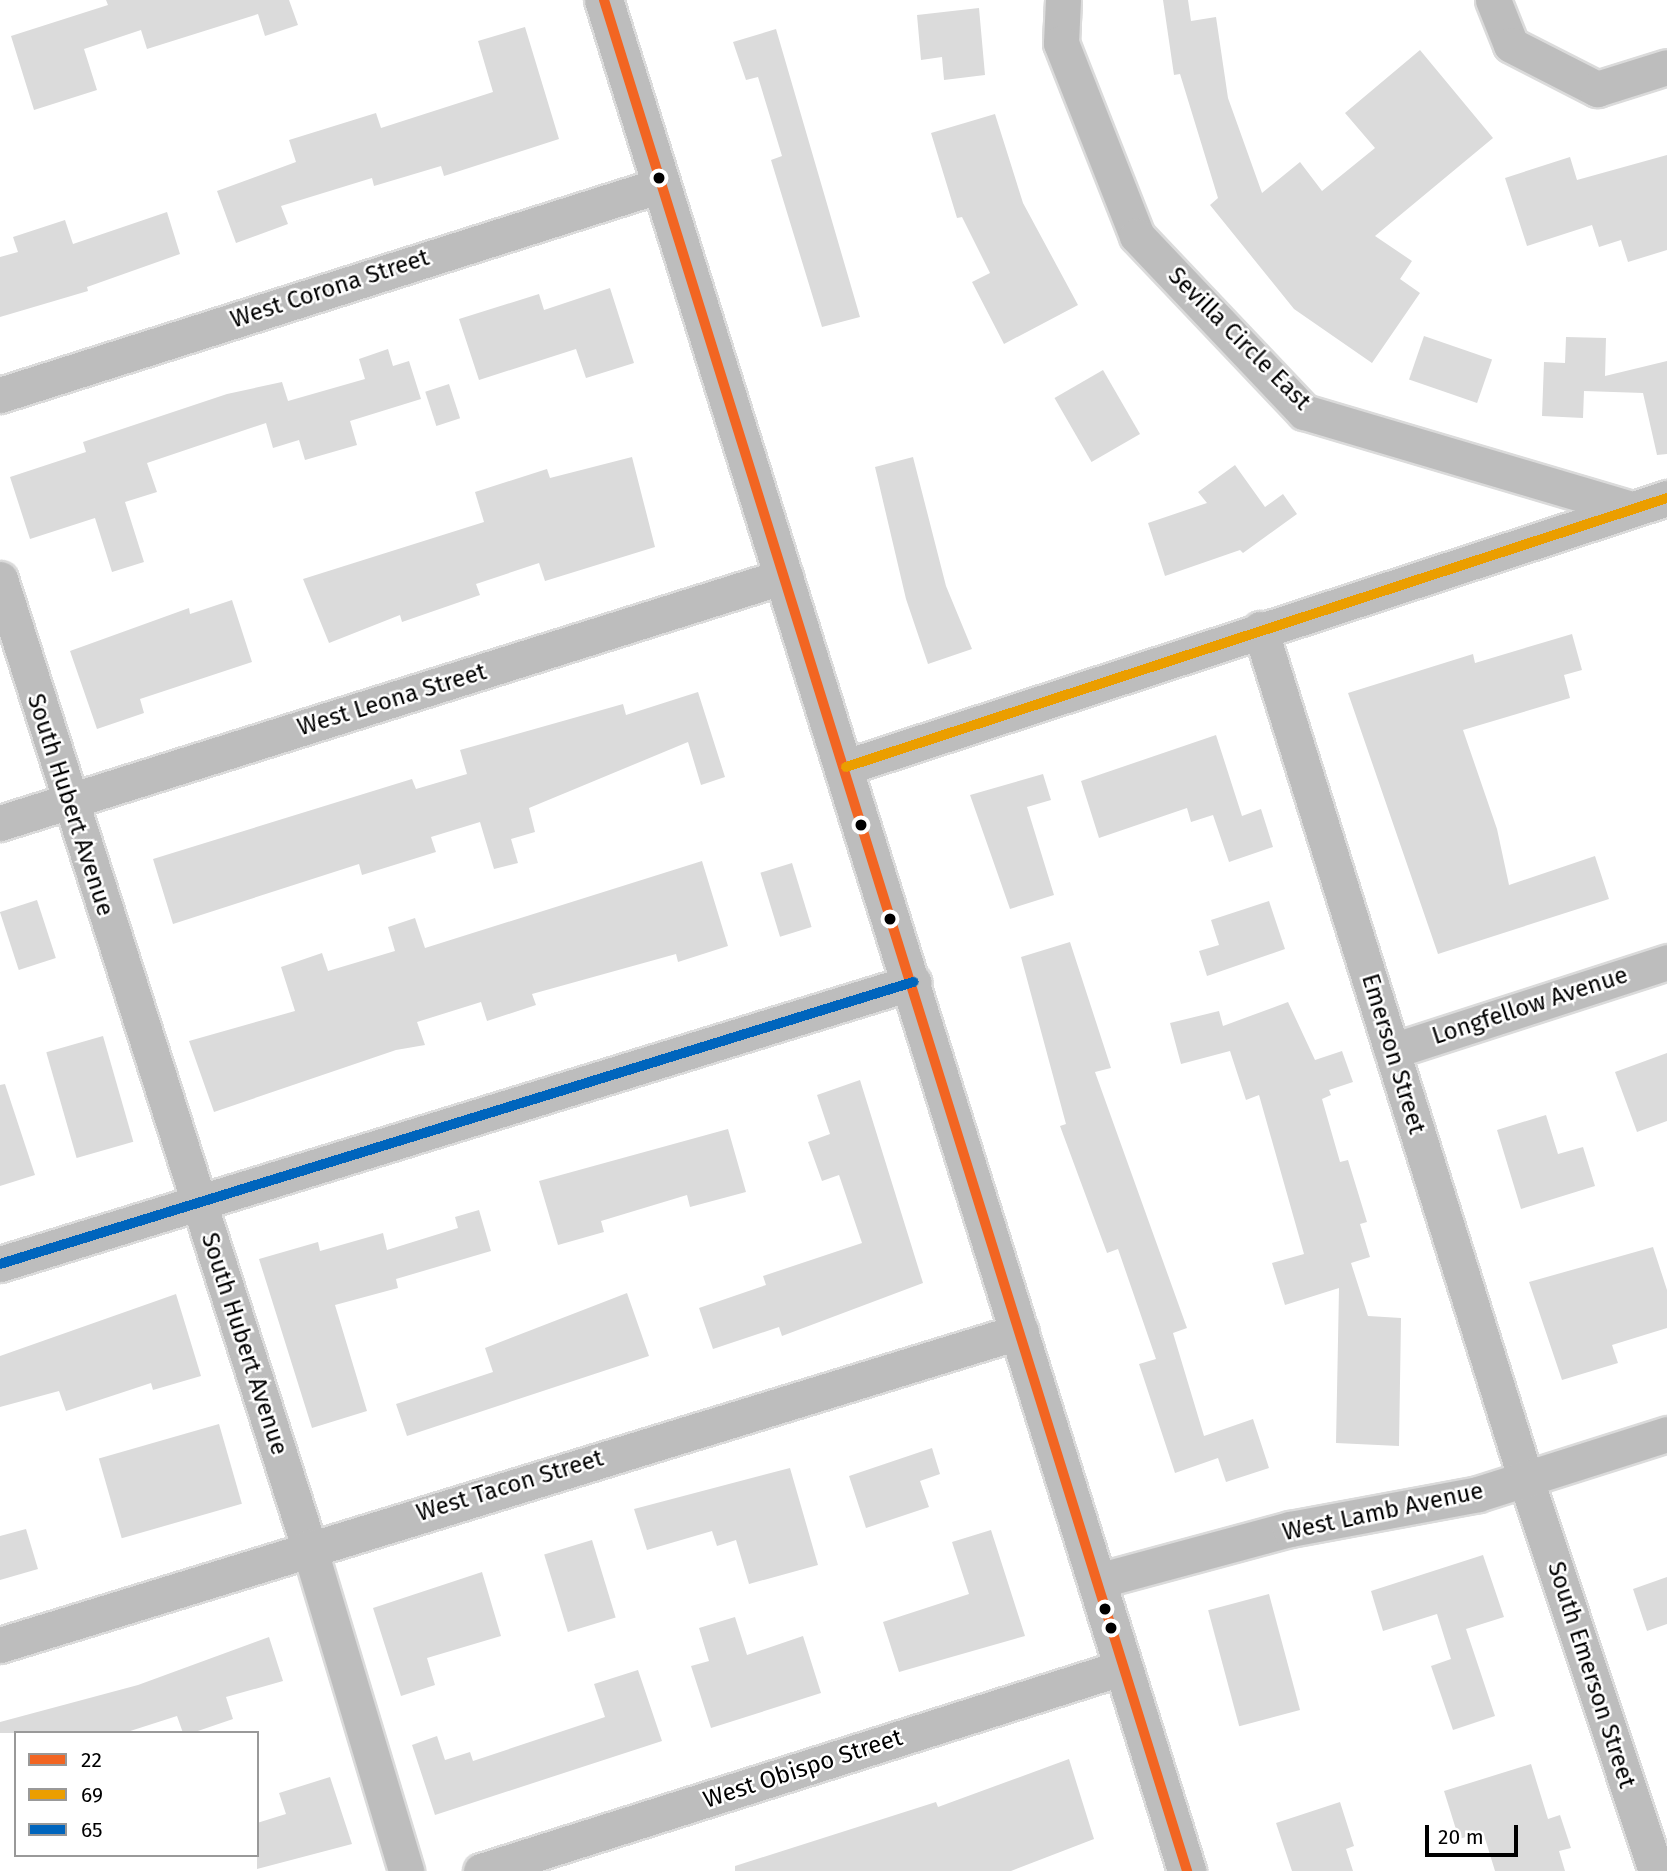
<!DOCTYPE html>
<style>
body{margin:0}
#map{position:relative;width:1667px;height:1871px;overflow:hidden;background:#fff;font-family:"Fira Sans",sans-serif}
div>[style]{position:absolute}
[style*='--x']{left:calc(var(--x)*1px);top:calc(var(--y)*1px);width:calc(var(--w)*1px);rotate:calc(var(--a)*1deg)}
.building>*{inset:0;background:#dbdbdb;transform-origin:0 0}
.roads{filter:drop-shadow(2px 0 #dbdbdb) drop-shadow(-2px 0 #dbdbdb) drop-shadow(0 2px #dbdbdb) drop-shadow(0 -2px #dbdbdb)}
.minor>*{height:35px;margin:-17.5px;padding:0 17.5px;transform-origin:17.5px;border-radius:17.5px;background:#bdbdbd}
.major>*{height:38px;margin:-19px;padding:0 19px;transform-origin:19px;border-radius:19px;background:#bdbdbd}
.bus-1>*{height:10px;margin:-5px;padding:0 5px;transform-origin:5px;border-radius:5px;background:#f26522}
.bus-2>*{height:10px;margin:-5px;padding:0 5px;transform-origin:5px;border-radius:5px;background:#eb9e00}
.bus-3>*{height:10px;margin:-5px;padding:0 5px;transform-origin:5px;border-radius:5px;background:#0065bd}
.dots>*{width:19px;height:19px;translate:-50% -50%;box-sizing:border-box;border:4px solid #fff;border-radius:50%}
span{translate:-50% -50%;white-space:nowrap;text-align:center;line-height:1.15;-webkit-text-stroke:5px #fff;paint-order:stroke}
.street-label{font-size:24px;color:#000}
.legend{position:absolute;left:14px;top:1731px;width:245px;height:126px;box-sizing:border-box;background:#fff;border:2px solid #999;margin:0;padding:9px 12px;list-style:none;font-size:21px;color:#000}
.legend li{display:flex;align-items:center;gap:14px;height:35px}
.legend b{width:35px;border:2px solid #999}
.scale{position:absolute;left:1425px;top:1825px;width:93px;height:32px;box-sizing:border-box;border:4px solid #000;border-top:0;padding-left:9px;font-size:21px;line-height:24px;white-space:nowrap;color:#000;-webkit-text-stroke:5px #fff;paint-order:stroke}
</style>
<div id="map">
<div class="building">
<i style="clip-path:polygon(106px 0,289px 0,298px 25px,265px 36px,258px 14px,147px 49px,141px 30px,84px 49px,97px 90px,34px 110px,11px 36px,108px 5px)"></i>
<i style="clip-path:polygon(1163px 0,1188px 0,1191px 21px,1216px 17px,1228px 98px,1262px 193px,1300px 162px,1322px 191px,1375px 148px,1345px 113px,1420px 50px,1493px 138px,1375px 236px,1412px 261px,1400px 279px,1420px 293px,1372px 363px,1294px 309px,1210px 205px,1218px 198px,1180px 74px,1174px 75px)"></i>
<i style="clip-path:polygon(979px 8px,985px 75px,944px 80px,942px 57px,921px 60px,917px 15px)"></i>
<i style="clip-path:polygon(525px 27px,559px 139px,444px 176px,441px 166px,374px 186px,372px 178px,281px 206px,288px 224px,236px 243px,217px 191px,296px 162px,289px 140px,376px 113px,381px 128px,493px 92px,478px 41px)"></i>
<i style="clip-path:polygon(776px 29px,860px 317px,822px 327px,771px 160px,782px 156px,758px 77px,746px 80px,733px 42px)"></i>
<i style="clip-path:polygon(995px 114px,1023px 203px,1078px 305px,1004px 344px,972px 282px,990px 273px,962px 217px,957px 218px,931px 133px)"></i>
<i style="clip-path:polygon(1667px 155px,1667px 250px,1628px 262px,1621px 240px,1599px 247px,1592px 225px,1527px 246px,1505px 178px,1570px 157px,1577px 180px)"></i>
<i style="clip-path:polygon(167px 212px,180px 254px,87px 287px,88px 291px,0 317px,0 257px,18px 252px,13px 237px,65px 220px,73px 244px)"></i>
<i style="clip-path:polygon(610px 288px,634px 363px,586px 378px,576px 349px,479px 380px,459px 319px,539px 294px,544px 310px)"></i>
<i style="left:1424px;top:336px;width:72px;height:46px;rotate:19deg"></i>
<i style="clip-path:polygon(1566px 337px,1606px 338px,1605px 376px,1667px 361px,1667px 454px,1657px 455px,1643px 393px,1584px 391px,1583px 418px,1542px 416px,1544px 362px,1565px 363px)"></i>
<i style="clip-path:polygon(388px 349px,393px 366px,409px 361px,421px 399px,350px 421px,357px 445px,305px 460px,299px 440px,273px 448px,266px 423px,147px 463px,157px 492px,125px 502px,144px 562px,112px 572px,95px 518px,30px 539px,10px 477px,86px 452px,83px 442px,227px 394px,282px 382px,288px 401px,365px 379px,359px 359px)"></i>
<i style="left:1103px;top:370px;width:74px;height:56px;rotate:60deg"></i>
<i style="left:449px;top:384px;width:36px;height:25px;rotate:72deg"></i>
<i style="clip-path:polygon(632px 457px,655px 547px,545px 581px,539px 563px,476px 584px,480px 595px,402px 622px,400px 615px,329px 643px,303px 579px,484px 522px,475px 492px,547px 469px,550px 478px)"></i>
<i style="clip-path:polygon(913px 457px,946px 586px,972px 649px,928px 664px,906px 599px,875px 467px)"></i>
<i style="clip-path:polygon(1235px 465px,1265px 507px,1283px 494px,1297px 514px,1243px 553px,1240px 550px,1165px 576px,1148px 523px,1207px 503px,1198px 492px)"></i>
<i style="clip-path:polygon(232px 600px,252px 662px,140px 699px,144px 713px,97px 729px,70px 651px,189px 608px,190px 614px)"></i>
<i style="clip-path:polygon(1572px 634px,1582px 670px,1564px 675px,1570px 698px,1463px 730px,1497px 829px,1509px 885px,1595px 856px,1609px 899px,1438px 954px,1348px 693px,1473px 654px,1475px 663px)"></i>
<i style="clip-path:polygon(698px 692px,725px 777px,701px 785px,688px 742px,529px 808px,535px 832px,511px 839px,518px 863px,494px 869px,480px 822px,431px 837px,436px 852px,362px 875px,359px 864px,173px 924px,153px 859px,412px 779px,416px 789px,467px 774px,460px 750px,623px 704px,626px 715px)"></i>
<i style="clip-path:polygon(1216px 735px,1242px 816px,1261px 809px,1273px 847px,1229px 862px,1213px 815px,1191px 822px,1187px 808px,1099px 838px,1081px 781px)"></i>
<i style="clip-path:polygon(1043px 774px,1051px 800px,1027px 807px,1054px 895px,1010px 909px,970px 795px)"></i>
<i style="clip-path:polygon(702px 861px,728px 946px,678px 962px,676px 954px,532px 994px,536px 1005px,487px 1021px,481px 1002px,417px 1022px,425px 1045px,396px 1050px,214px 1112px,189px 1041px,295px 1011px,281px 967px,322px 953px,328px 971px,395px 951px,388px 927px,415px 918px,425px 948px)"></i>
<i style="left:792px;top:863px;width:67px;height:33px;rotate:73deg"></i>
<i style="left:37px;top:900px;width:61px;height:39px;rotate:72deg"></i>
<i style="clip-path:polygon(1269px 901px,1285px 949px,1207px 976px,1199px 951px,1219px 945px,1211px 920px)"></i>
<i style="clip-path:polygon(1070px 942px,1111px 1068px,1095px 1072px,1187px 1328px,1173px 1333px,1204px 1436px,1253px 1419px,1269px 1468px,1226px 1482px,1218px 1458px,1175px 1473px,1139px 1364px,1156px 1359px,1118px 1249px,1107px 1253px,1060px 1126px,1066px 1124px,1021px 957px)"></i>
<i style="clip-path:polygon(1288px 1002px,1315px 1060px,1342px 1051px,1353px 1082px,1329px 1090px,1331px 1095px,1322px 1099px,1340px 1162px,1348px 1160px,1367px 1222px,1360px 1224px,1370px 1257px,1351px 1263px,1368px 1316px,1401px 1318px,1399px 1446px,1336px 1443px,1339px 1288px,1285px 1305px,1272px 1263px,1304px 1254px,1259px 1095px,1246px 1100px,1230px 1051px,1181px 1064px,1170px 1023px,1219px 1011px,1223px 1026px)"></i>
<i style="left:103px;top:1036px;width:110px;height:59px;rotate:74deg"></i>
<i style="clip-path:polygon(1667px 1053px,1667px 1121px,1637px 1132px,1615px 1072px)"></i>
<i style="clip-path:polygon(860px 1080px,923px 1283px,782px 1336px,779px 1327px,713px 1349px,699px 1308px,766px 1285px,763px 1276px,862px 1243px,839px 1175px,822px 1181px,808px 1142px,830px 1134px,817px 1095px)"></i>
<i style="clip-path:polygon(5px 1084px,35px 1175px,0 1186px,0 1085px)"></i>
<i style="clip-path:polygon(1546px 1115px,1558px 1154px,1583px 1147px,1595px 1186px,1521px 1209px,1497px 1130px)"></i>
<i style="clip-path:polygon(728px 1129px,746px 1192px,690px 1207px,687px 1195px,601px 1221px,604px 1232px,558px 1245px,539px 1181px)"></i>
<i style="clip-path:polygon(479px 1210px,491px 1251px,396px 1279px,398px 1288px,335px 1305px,367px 1411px,312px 1428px,259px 1259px,318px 1242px,320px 1251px,383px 1233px,387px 1250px,458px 1228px,455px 1217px)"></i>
<i style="clip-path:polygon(1653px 1247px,1667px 1290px,1667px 1328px,1612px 1345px,1618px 1363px,1562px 1380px,1529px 1282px)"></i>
<i style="clip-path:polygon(627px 1293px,649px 1356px,407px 1436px,396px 1404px,493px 1372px,485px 1348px)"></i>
<i style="clip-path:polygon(176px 1294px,201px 1376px,153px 1390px,151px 1383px,66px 1411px,59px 1391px,0 1407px,0 1356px)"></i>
<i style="left:219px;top:1424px;width:83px;height:125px;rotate:74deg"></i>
<i style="clip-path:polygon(932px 1448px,940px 1474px,920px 1481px,929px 1507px,866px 1528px,849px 1476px)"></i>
<i style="clip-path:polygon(790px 1468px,818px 1565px,749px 1584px,736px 1540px,717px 1546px,712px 1531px,647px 1550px,634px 1509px)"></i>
<i style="clip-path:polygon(26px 1529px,38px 1569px,0 1580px,0 1536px)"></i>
<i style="clip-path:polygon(991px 1530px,1025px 1636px,899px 1672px,883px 1622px,969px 1594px,952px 1542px)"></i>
<i style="left:592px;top:1540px;width:81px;height:50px;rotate:73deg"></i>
<i style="clip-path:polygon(1483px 1555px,1504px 1617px,1466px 1629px,1495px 1716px,1453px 1730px,1431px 1666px,1451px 1659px,1437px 1614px,1383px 1631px,1371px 1591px)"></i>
<i style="clip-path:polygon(482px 1572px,501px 1636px,427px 1658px,435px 1685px,401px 1696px,373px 1608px)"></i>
<i style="clip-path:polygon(1667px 1577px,1667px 1624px,1647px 1631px,1633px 1589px)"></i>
<i style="left:1269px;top:1594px;width:120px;height:63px;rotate:75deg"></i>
<i style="clip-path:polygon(735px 1617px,747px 1655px,803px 1636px,821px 1693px,711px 1728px,691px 1666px,709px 1661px,699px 1628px)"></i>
<i style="clip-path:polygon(269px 1637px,283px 1681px,226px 1697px,233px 1719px,192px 1733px,183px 1733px,177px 1716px,124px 1733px,0 1733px,0 1722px,138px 1685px)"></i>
<i style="clip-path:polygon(638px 1670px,662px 1741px,435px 1815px,412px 1745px,437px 1736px,445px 1760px,470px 1752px,473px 1761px,605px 1717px,594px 1684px)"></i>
<i style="clip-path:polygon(1069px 1759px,1094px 1839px,1011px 1871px,735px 1871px,735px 1866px,936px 1802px,938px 1807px)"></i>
<i style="clip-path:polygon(1531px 1764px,1548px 1819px,1560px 1815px,1571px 1848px,1559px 1851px,1565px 1871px,1495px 1871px,1483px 1832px,1459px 1839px,1444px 1791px)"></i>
<i style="clip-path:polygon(330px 1777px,352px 1844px,257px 1869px,257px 1823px,286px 1814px,279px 1793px)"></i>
<i style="clip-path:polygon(1340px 1802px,1354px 1846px,1346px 1849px,1353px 1871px,1292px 1871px,1276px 1823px)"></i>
</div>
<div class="roads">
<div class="minor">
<i style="--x:1063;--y:0;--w:43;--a:92.7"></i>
<i style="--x:1061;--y:43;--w:207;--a:68.5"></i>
<i style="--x:1137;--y:236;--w:243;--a:46.5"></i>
<i style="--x:1304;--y:412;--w:341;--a:16.5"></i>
<i style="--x:1493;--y:0;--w:48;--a:68.2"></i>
<i style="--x:1511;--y:45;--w:97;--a:27.1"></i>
<i style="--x:1597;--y:89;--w:73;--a:-17.4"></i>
<i style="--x:0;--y:395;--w:694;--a:-17.63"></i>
<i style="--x:0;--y:579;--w:1016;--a:72.3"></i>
<i style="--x:309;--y:1547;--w:338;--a:73.3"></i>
<i style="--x:1260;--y:629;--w:892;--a:72.64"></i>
<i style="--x:1526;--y:1480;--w:412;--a:71.6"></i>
<i style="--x:846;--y:767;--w:864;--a:-18.14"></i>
<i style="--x:0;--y:823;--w:823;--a:-17.47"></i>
<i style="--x:1392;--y:1051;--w:289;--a:-17.9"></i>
<i style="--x:0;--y:1264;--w:956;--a:-17.16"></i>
<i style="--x:1097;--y:1581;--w:200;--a:-15.1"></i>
<i style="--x:1290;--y:1529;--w:191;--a:-10.5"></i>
<i style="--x:1478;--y:1494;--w:198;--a:-17.6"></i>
<i style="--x:0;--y:1645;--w:1068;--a:-17.09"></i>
<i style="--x:481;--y:1871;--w:675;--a:-17.6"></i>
</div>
<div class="major">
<i style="--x:604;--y:0;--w:1960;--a:72.69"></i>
</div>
</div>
<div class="bus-1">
<i style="--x:604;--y:0;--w:1960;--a:72.69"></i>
</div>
<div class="bus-2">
<i style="--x:846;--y:767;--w:864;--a:-18.14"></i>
</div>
<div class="bus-3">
<i style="--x:0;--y:1264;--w:956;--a:-17.16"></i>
</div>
<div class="dots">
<i style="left:659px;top:178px;background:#000"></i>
<i style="left:861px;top:825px;background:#000"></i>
<i style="left:890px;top:919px;background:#000"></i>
<i style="left:1105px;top:1609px;background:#000"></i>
<i style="left:1111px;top:1628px;background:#000"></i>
</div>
<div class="street-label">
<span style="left:330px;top:289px;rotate:-18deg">West Corona Street</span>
<span style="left:1239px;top:339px;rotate:45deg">Sevilla Circle East</span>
<span style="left:392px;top:700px;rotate:-17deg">West Leona Street</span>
<span style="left:70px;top:805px;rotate:72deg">South Hubert Avenue</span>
<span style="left:1530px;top:1006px;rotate:-18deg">Longfellow Avenue</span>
<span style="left:1393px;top:1054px;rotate:73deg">Emerson Street</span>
<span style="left:244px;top:1344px;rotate:72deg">South Hubert Avenue</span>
<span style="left:510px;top:1486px;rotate:-17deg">West Tacon Street</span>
<span style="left:1383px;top:1512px;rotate:-12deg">West Lamb Avenue</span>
<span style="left:1591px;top:1675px;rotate:72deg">South Emerson Street</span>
<span style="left:803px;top:1769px;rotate:-18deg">West Obispo Street</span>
</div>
<ul class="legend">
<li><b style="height:9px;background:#f26522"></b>22</li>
<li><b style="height:9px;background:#eb9e00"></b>69</li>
<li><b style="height:9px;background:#0065bd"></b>65</li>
</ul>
<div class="scale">20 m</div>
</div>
